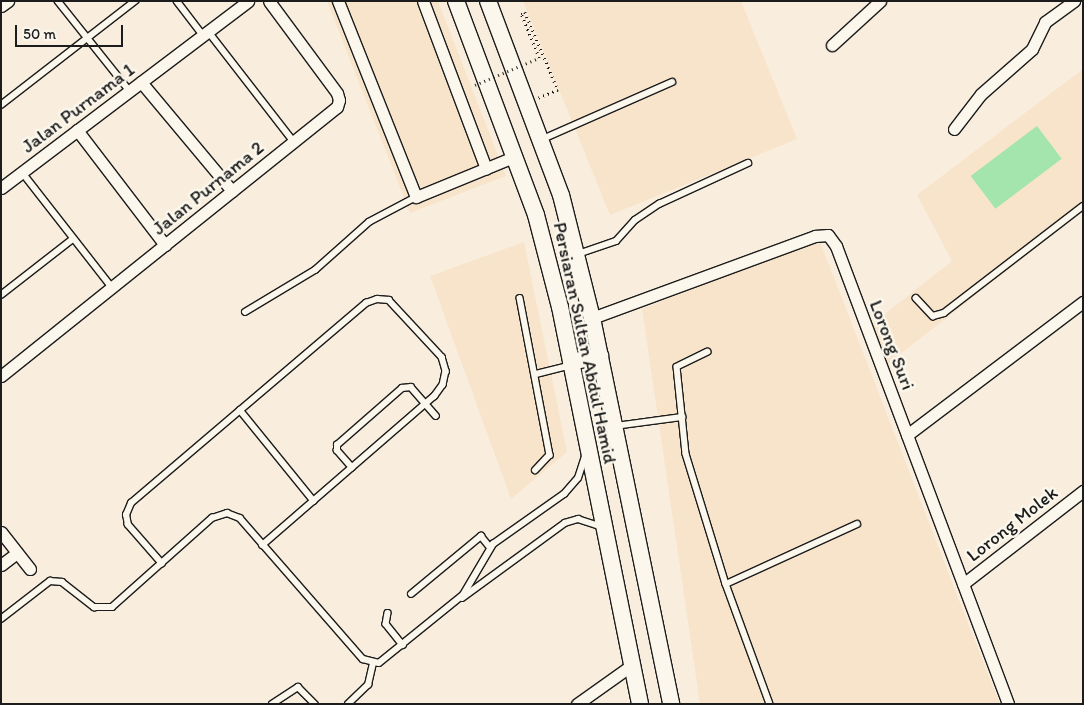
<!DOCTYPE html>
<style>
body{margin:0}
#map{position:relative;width:1084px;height:705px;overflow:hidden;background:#f9eedd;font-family:Itim,sans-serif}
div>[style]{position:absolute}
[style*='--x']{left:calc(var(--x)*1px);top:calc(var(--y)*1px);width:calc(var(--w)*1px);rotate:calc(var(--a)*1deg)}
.built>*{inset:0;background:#f7e4cb}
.green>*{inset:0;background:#a4e4ad;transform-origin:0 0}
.path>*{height:2.5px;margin-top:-1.25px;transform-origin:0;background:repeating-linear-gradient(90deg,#1c1c1c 0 1px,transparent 0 5px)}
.roads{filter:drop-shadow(1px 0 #1c1c1c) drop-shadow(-1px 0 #1c1c1c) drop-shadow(0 1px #1c1c1c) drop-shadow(0 -1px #1c1c1c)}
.lane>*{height:5.5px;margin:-2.75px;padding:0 2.75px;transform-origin:2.75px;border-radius:2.75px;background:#fbf7ec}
.street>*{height:11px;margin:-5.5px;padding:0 5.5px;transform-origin:5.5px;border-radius:5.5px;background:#fbf7ec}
.secondary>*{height:16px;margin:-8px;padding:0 8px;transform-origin:8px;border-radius:8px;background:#fbf7ec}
.path-bridge>*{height:2.5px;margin-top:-1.25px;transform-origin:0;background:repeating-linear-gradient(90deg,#1c1c1c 0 1px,transparent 0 5px)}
span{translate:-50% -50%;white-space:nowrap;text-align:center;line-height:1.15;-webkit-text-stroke:5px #fbf7ec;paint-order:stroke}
.street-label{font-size:19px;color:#1c1c1c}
.frame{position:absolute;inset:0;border:2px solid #1c1c1c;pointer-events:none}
.scale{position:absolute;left:15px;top:25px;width:108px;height:22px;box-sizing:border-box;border:2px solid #1c1c1c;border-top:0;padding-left:6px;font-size:15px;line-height:18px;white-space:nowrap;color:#1c1c1c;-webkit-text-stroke:4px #fbf7ec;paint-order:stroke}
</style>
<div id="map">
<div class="built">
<i style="clip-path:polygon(327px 1px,438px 1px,506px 176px,410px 213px)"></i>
<i style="clip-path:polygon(523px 1px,741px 1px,797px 139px,610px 215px)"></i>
<i style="clip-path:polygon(1083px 69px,1083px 211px,885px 366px,872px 324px,952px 261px,917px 195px)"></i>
<i style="clip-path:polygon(819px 239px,971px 631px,1000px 704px,700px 704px,642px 309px)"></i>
<i style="clip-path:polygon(524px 242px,567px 452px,511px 499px,430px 276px)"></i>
</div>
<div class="green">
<i style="left:1037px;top:126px;width:41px;height:83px;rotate:53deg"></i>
</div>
<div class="path">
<i style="--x:539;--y:58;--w:48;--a:-112.2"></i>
<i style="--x:521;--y:14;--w:4;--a:-27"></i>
<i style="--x:525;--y:12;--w:85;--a:67.1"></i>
<i style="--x:558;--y:90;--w:21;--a:157"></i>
</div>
<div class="roads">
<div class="lane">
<i style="--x:58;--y:1;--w:114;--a:51.4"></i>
<i style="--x:177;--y:1;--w:43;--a:52.6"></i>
<i style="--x:208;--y:31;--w:140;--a:52.2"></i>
<i style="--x:1;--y:105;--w:170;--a:-37.8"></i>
<i style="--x:543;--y:139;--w:141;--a:-23.8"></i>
<i style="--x:22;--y:172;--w:146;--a:52"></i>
<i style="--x:578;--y:254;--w:40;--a:-18.9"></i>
<i style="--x:616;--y:241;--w:28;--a:-48"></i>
<i style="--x:635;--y:220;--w:29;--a:-34"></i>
<i style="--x:659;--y:204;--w:98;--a:-24.7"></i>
<i style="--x:1;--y:295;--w:91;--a:-37.9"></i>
<i style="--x:520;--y:298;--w:160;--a:79.2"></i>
<i style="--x:550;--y:455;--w:21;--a:133"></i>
<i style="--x:916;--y:298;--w:25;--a:47"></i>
<i style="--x:933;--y:316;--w:11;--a:-15"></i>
<i style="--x:944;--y:313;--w:175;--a:-37.6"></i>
<i style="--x:245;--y:312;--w:82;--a:-31"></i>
<i style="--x:315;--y:270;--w:72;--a:-41.6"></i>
<i style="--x:369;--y:222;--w:53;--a:-28"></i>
<i style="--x:708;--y:352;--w:34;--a:154"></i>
<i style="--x:677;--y:367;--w:87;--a:84.1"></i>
<i style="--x:686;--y:454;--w:136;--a:72.9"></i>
<i style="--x:726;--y:584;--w:128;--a:69.9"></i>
<i style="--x:536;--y:374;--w:34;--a:-14"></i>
<i style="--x:240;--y:410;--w:117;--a:50.9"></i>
<i style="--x:615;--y:426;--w:68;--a:-7.7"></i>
<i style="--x:352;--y:468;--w:23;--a:-131"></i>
<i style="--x:337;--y:451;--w:6;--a:-90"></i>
<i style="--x:337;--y:445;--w:86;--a:-41.2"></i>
<i style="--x:402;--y:388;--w:9;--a:-6"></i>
<i style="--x:411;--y:387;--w:38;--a:49"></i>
<i style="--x:162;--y:564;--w:52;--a:-131.1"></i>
<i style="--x:128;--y:525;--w:10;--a:-101"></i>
<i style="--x:126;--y:515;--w:13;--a:-67"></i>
<i style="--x:131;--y:503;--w:309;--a:-40.4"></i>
<i style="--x:366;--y:303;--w:12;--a:-20"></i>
<i style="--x:377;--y:299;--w:12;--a:5"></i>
<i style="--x:389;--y:300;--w:78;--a:47.1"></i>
<i style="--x:442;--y:357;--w:15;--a:74"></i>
<i style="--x:446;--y:371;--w:14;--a:102"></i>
<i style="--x:443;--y:385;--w:14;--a:126"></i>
<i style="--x:435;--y:396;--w:228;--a:139.1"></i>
<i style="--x:726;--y:584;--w:144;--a:-24.6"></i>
<i style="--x:411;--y:594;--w:91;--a:-39.6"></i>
<i style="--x:481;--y:536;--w:14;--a:51"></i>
<i style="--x:462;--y:598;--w:127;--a:-36.1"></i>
<i style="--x:565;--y:523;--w:14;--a:-17"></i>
<i style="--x:578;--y:519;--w:23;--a:18"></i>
<i style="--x:388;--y:613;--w:11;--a:100"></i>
<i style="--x:386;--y:624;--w:27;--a:51"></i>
<i style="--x:1;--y:619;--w:62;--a:-37.8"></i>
<i style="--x:50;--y:581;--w:12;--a:5"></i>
<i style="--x:62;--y:582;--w:41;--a:38"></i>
<i style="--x:94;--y:607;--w:18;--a:0"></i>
<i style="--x:112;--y:607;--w:134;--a:-41.7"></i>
<i style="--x:212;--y:518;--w:16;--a:-18"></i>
<i style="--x:227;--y:513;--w:14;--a:21"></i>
<i style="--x:240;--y:518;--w:187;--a:48.9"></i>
<i style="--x:363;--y:659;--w:16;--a:14"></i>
<i style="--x:379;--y:663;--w:108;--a:-39"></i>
<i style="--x:463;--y:595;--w:59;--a:-59.5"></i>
<i style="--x:493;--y:544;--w:87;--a:-35.2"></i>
<i style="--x:564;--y:494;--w:21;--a:-49"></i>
<i style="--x:578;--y:478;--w:22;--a:-72"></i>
<i style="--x:272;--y:704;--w:31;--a:-33"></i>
<i style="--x:298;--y:687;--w:24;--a:45"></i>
<i style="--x:348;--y:704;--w:28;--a:-44"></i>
<i style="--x:368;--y:685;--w:23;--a:-77"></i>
</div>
<div class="street">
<i style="--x:338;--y:1;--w:211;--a:68.3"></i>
<i style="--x:416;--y:197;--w:108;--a:-22.3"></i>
<i style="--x:423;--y:1;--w:179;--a:69.4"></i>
<i style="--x:1;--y:6;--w:9;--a:-36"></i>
<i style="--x:832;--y:45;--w:65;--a:-42.5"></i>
<i style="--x:141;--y:82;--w:142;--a:50.1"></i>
<i style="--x:954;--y:129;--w:44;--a:-52.4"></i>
<i style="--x:981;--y:94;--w:68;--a:-41.4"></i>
<i style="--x:1032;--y:49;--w:30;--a:-64"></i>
<i style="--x:1045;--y:22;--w:36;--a:-36"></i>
<i style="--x:77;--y:130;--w:145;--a:52.6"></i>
<i style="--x:1;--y:188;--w:310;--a:-37.1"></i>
<i style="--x:592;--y:318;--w:238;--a:-20.2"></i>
<i style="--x:815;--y:236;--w:13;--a:-4"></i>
<i style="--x:828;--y:235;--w:14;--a:54"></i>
<i style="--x:836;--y:246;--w:489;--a:69.4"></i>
<i style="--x:1;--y:376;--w:430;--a:-38.7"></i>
<i style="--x:337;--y:107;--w:7;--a:-74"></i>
<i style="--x:339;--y:100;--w:7;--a:-106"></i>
<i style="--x:337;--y:93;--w:114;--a:-126.5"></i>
<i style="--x:907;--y:435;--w:221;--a:-37.1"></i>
<i style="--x:1;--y:532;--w:47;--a:51.9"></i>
<i style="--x:1;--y:565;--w:20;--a:-37"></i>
<i style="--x:963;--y:584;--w:152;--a:-37.8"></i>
<i style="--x:577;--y:704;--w:67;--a:-35.3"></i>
</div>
<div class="secondary">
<i style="--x:456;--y:1;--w:228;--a:69.5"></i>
<i style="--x:536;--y:215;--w:95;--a:75.4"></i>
<i style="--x:560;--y:307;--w:405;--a:78.6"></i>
<i style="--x:488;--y:1;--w:207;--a:69.4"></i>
<i style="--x:561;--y:195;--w:127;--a:75.9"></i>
<i style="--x:592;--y:318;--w:394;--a:78.4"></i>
<i style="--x:571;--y:362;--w:30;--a:-12"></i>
</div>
</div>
<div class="path-bridge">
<i style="--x:475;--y:85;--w:69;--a:-22.9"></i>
</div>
<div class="street-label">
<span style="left:78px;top:108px;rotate:-37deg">Jalan Purnama 1</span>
<span style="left:208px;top:188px;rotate:-39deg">Jalan Purnama 2</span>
<span style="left:585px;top:343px;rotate:78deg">Persiaran Sultan Abdul Hamid</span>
<span style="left:892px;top:345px;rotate:69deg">Lorong Suri</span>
<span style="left:1012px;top:524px;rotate:-38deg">Lorong Molek</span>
</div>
<div class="frame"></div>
<div class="scale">50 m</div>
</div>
